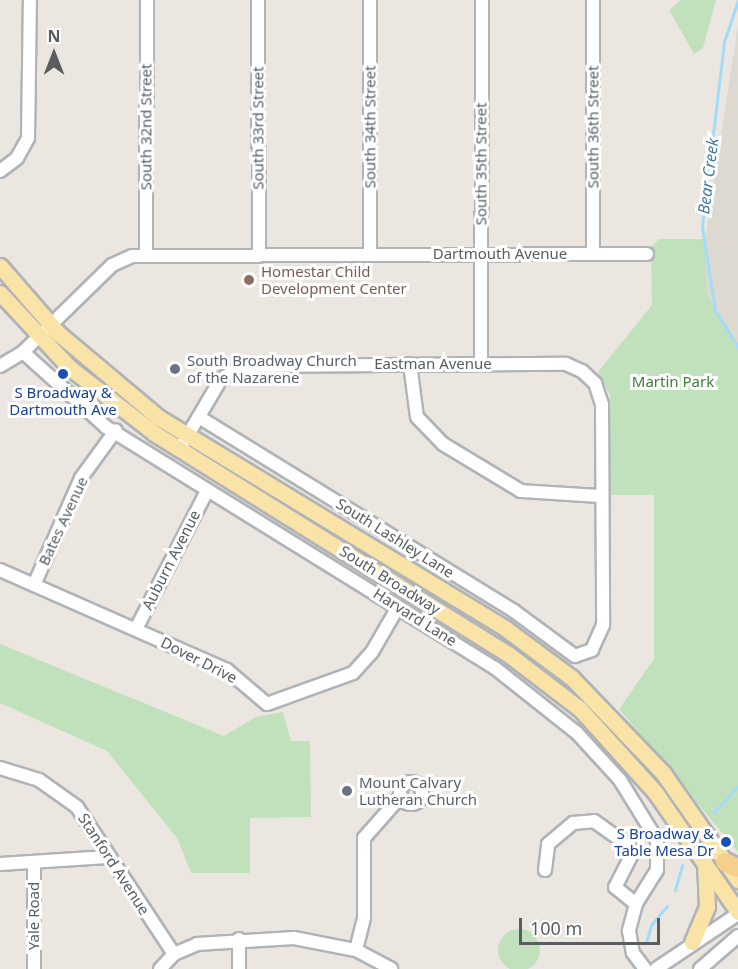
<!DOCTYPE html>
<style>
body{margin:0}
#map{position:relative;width:738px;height:969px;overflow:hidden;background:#ebe7e0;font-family:"Noto Sans",sans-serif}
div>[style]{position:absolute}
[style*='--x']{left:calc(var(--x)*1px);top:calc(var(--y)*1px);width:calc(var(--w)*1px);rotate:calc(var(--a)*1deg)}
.education>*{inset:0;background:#ddd9d1}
.green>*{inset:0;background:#c1e1bd}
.round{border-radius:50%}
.stream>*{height:3px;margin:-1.5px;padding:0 1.5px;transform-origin:1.5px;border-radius:1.5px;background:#a2dcf9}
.roads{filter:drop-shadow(2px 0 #b0b3b7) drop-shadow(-2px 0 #b0b3b7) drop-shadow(0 2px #b0b3b7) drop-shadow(0 -2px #b0b3b7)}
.minor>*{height:12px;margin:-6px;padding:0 6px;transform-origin:6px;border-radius:6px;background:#fff}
.minor>.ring{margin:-6px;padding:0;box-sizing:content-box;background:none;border:12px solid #fff;border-radius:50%}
.major>*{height:15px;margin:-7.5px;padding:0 7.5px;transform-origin:7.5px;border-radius:7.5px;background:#f9e3a6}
.highway>*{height:18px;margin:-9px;padding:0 9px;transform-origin:9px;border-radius:9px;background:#f5cf8c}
.dots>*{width:16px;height:16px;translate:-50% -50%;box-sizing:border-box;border:3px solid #fff;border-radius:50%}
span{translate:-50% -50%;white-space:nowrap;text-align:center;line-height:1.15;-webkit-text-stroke:6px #fff;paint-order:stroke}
.street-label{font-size:15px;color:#595d60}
.education-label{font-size:15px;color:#785e54}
.left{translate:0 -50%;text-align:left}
.worship-label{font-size:15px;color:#5b616d}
.park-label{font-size:15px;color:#3d7e39}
.transit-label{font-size:15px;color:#164399}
.right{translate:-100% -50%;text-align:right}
.water-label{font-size:16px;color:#3f79a0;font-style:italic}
.north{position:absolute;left:24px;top:24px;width:60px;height:60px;-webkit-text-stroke:4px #fff;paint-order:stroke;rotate:0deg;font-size:16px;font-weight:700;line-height:24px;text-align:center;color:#595d60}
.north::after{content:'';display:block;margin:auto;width:21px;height:27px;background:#595d60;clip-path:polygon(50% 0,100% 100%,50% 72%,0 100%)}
.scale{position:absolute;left:519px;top:918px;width:141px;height:27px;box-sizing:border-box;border:3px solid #595d60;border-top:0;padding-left:8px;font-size:18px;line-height:21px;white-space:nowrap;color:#595d60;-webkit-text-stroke:4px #fff;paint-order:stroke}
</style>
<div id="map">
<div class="education">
<i style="clip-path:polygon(738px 25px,738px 348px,707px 294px,705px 239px)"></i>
</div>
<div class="green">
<i style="clip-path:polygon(681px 0,716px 0,703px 48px,694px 54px,669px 10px)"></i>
<i style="clip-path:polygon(659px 239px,705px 239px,707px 294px,738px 349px,738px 852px,619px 709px,654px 659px,654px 495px,610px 495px,610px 395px,598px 372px,652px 305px,651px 247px)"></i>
<i style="clip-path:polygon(0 644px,224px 736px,256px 717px,283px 712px,291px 741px,310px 741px,311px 817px,250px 818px,250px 873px,191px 873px,177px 838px,107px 751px,0 703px)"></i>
<i class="round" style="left:498px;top:929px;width:42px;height:42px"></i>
</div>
<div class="stream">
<i style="--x:738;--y:0;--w:44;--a:108.4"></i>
<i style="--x:724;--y:42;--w:186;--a:96.8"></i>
<i style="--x:702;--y:227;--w:84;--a:81.1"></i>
<i style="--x:715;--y:310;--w:44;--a:58.1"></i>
<i style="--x:713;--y:813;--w:37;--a:-47"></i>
<i style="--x:675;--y:890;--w:26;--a:-74"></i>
<i style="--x:646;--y:943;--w:19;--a:-74"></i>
<i style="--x:651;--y:925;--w:25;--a:-50"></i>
</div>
<div class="roads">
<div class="minor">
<i style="--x:258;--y:0;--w:256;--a:89.8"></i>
<i style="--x:593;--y:0;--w:253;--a:90"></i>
<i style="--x:0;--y:171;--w:21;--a:-37"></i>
<i style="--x:17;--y:158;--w:23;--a:-61"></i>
<i style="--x:28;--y:138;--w:138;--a:-89.2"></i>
<i style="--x:146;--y:255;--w:255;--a:-89.8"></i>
<i style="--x:370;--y:255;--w:255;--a:-90"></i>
<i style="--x:23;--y:352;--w:112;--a:42.1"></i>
<i style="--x:106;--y:427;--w:458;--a:31.8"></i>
<i style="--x:495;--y:668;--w:105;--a:38.4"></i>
<i style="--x:577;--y:733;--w:64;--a:47.5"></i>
<i style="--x:620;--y:780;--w:70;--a:58.3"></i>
<i style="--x:657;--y:840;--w:30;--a:90"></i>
<i style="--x:657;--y:870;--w:40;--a:122"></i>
<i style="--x:636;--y:904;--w:28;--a:105"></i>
<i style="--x:629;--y:931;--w:22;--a:80"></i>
<i style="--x:633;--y:953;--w:20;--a:53"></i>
<i style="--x:481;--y:363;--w:363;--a:-89.8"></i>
<i style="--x:410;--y:364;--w:53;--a:82.5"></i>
<i style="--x:417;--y:417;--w:37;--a:46"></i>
<i style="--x:443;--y:444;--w:91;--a:31.1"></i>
<i style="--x:521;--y:491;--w:80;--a:3.6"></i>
<i style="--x:0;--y:366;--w:27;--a:-31"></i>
<i style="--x:23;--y:352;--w:124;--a:-44.3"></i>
<i style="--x:112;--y:265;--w:22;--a:-24"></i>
<i style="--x:132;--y:256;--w:515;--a:-0.22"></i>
<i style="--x:179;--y:450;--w:82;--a:-59.4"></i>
<i style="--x:221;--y:379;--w:25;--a:-32"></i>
<i style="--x:242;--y:366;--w:324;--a:-0.4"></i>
<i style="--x:566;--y:364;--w:17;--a:24"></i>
<i style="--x:582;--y:371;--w:18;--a:43"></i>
<i style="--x:595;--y:383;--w:22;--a:72"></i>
<i style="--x:602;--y:404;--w:221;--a:89.7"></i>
<i style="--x:603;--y:625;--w:27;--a:114"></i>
<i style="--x:592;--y:650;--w:18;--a:161"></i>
<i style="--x:575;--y:656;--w:76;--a:-143.6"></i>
<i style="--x:514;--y:611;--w:370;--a:-148.4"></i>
<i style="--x:0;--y:570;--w:248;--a:23.8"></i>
<i style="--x:227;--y:670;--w:52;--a:40.4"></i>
<i style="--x:267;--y:704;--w:91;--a:-19.8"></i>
<i style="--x:353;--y:673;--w:28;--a:-48"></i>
<i style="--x:372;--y:652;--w:52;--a:-60"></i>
<i style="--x:34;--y:585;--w:117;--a:-66.3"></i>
<i style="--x:81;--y:478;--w:59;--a:-53.9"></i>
<i style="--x:136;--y:629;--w:155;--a:-62.8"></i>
<i style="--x:0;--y:768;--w:41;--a:17.1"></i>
<i style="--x:39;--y:780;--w:47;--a:35.4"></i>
<i style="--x:77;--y:807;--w:176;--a:56.6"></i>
<i class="ring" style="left:400px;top:782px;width:10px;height:10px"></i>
<i style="--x:0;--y:864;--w:107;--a:-3.7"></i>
<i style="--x:545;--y:870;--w:26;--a:-83"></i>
<i style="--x:548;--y:844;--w:33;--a:-40"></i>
<i style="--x:573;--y:823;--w:21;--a:-5"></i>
<i style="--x:594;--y:821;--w:43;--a:35.5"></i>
<i style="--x:629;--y:846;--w:10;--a:79"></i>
<i style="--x:631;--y:856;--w:35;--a:117"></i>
<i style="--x:615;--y:887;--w:27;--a:39"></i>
<i style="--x:356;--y:950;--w:34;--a:-76"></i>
<i style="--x:364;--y:917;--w:79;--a:-90"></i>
<i style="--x:364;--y:838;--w:56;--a:-48.6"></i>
<i style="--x:34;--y:969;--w:105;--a:-90"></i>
<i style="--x:160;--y:969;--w:21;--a:-47"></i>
<i style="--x:174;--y:954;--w:25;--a:-23"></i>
<i style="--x:197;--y:944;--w:97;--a:-3.5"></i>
<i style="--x:294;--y:938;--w:63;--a:11"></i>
<i style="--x:356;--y:950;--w:40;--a:28"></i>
<i style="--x:239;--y:969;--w:30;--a:-90"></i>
<i style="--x:656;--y:969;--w:99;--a:-33.9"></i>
<i style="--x:700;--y:969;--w:50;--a:-41"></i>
</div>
<div class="major">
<i style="--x:0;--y:266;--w:89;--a:49.1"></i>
<i style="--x:58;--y:333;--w:131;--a:40"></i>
<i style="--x:158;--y:417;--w:407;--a:31.3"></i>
<i style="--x:506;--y:629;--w:82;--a:36.6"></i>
<i style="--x:572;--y:678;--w:132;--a:46.2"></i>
<i style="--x:663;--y:773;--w:131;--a:55"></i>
<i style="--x:0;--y:293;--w:103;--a:47"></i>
<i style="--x:70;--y:368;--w:106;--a:37.7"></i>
<i style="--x:154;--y:433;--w:417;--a:32"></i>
<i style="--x:508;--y:654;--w:91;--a:37.4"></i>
<i style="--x:580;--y:709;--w:112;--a:47.9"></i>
<i style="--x:655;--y:792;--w:146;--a:55.3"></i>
<i style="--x:692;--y:942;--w:38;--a:-67"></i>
<i style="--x:707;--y:907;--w:44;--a:-92.6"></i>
</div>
<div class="highway">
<i style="--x:725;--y:862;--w:14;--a:25"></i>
</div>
</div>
<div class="dots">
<i style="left:249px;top:280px;background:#8d6e63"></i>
<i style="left:175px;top:369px;background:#6b7280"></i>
<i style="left:63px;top:374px;background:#1a4fb4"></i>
<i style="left:347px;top:791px;background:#6b7280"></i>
<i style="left:726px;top:842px;background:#1a4fb4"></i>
</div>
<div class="street-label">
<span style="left:146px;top:127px;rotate:-90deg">South 32nd Street</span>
<span style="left:370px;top:127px;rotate:-90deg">South 34th Street</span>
<span style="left:593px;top:127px;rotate:-90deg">South 36th Street</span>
<span style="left:258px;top:128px;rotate:-90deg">South 33rd Street</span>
<span style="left:481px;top:164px;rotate:-90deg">South 35th Street</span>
<span style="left:500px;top:254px">Dartmouth Avenue</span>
<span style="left:433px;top:364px">Eastman Avenue</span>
<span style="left:63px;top:521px;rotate:-65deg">Bates Avenue</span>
<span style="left:395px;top:538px;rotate:32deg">South Lashley Lane</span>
<span style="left:171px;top:560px;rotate:-63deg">Auburn Avenue</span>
<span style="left:390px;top:580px;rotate:32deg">South Broadway</span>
<span style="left:415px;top:617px;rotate:32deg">Harvard Lane</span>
<span style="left:199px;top:660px;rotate:27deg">Dover Drive</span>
<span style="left:114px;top:864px;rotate:57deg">Stanford Avenue</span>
<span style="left:34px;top:916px;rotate:-90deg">Yale Road</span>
</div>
<div class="education-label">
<span class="left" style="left:261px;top:280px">Homestar Child<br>Development Center</span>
</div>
<div class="worship-label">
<span class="left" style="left:187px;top:369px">South Broadway Church<br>of the Nazarene</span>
<span class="left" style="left:359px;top:791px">Mount Calvary<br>Lutheran Church</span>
</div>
<div class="park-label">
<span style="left:673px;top:382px">Martin Park</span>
</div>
<div class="transit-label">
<span style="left:63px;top:401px">S Broadway &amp;<br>Dartmouth Ave</span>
<span class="right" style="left:714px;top:842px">S Broadway &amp;<br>Table Mesa Dr</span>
</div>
<div class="water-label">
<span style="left:708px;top:176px;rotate:-83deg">Bear Creek</span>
</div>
<div class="north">N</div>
<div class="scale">100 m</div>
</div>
